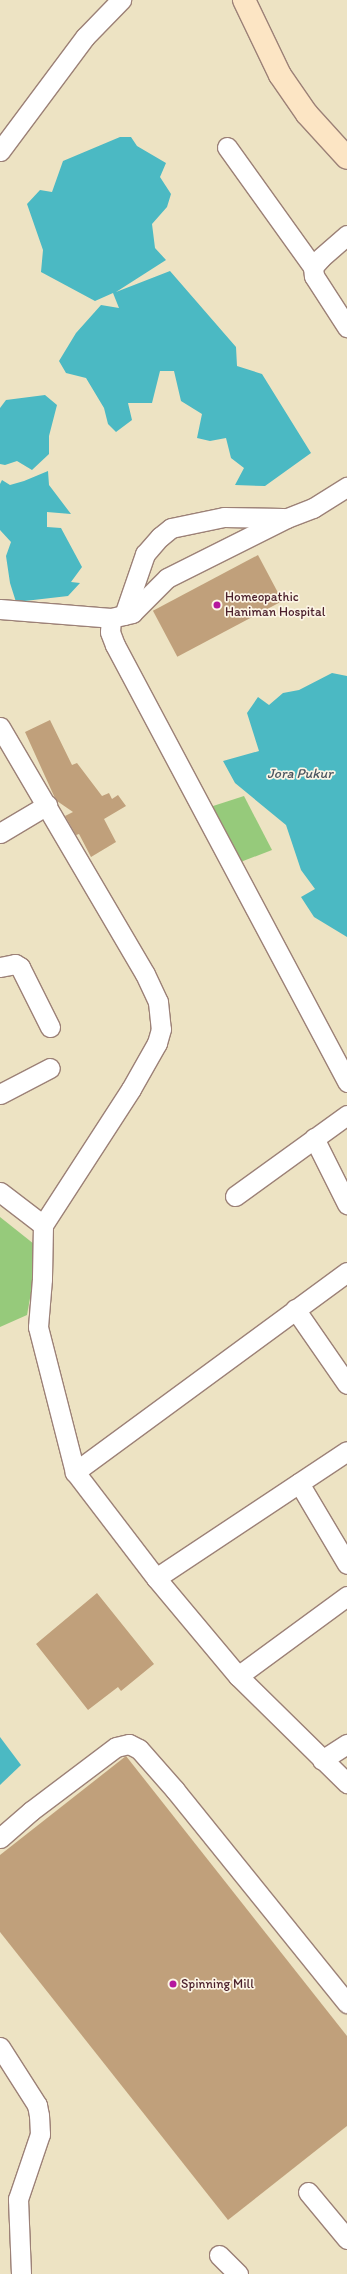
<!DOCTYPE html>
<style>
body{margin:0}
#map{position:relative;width:347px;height:2274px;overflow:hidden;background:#ede3c3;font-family:Itim,sans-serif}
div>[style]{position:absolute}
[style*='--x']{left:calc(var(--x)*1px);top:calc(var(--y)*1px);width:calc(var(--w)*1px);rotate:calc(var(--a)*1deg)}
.green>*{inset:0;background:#96ca7b}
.water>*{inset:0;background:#4bb9c3}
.building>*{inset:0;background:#c0a07b;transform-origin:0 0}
.roads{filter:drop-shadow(1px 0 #9c8177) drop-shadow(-1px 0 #9c8177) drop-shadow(0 1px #9c8177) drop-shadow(0 -1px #9c8177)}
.minor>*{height:19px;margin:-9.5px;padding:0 9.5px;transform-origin:9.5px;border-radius:9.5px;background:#fff}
.secondary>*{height:22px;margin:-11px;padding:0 11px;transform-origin:11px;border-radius:11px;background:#fce5c4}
.dots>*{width:11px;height:11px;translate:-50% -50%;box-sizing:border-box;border:2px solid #fcf5e5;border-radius:50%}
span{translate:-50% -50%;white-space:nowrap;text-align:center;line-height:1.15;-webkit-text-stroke:3.5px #fcf5e5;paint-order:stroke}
.poi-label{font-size:13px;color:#4a1f2b}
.left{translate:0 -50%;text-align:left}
.water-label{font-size:14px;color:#4a5560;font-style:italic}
</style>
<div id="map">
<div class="green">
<i style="clip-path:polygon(244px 796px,272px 850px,238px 863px,210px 807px)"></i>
<i style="clip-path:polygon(0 1217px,39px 1248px,27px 1315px,0 1327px)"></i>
</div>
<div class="water">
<i style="clip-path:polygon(120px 137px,131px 137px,137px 146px,166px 163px,160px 177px,171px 194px,167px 207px,152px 224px,155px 248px,166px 260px,116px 292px,170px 271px,236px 347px,237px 366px,262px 374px,311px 453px,265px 486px,235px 485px,244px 468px,231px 458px,226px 438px,210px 441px,197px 438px,202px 414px,181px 401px,174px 371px,160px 371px,152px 403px,128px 403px,132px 420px,116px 432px,108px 424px,104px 408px,86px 378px,66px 373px,59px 361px,76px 333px,101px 305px,119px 308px,113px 293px,95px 301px,41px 272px,43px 250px,27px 204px,40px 190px,52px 192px,63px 161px)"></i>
<i style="clip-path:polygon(45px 395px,57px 405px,49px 436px,49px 454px,32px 470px,17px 461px,5px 465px,0 464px,0 408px,6px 400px)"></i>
<i style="clip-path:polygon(48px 471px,49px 485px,71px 514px,47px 512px,47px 527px,61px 528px,82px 567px,71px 582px,80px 583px,68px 596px,16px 602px,10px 583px,6px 556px,11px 542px,0 530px,0 484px,2px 480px,10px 485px,24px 481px)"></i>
<i style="clip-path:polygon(332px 673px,347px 676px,347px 937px,314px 917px,301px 897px,315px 889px,301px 870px,286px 825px,235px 783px,223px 761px,259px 751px,247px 713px,258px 697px,269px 705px,283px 693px,299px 690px)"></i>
<i style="clip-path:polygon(0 1737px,21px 1765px,0 1785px)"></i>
</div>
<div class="building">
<i style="left:258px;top:555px;width:52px;height:119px;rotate:62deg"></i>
<i style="clip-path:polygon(50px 720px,72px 765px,77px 763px,102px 796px,109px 793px,112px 799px,118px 795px,126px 806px,104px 819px,116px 842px,91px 857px,79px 834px,76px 835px,65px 816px,73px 812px,57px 801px,54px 796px,25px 732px)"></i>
<i style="clip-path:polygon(97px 1593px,154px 1664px,121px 1691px,118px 1687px,88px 1710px,36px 1644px)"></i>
<i style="clip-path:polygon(126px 1756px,347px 2036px,347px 2126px,228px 2220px,0 1932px,0 1855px)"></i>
</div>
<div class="roads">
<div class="minor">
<i style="--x:227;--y:147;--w:148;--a:54.4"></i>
<i style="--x:0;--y:151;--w:142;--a:-53.3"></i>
<i style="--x:85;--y:37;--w:52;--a:-45.8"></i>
<i style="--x:347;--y:235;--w:35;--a:139"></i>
<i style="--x:321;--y:258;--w:12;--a:132"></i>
<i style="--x:313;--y:267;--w:9;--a:84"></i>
<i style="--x:314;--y:276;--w:61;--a:57.1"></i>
<i style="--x:0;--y:609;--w:111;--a:4.6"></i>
<i style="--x:111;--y:618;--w:22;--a:-13"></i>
<i style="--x:132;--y:613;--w:49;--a:-45"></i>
<i style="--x:167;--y:578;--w:134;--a:-26.6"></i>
<i style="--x:287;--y:518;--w:28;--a:-21"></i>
<i style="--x:313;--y:508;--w:40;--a:-32"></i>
<i style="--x:124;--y:615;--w:65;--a:-71"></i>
<i style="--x:145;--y:554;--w:23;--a:-49"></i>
<i style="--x:160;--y:537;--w:14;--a:-39"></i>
<i style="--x:171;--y:528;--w:54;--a:-11.7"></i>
<i style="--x:224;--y:517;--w:59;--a:1"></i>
<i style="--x:111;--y:618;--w:14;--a:94"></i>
<i style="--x:110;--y:632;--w:14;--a:69"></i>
<i style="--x:115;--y:645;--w:495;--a:62"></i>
<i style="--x:0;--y:727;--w:286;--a:59.6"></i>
<i style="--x:145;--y:974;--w:31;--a:65"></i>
<i style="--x:158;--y:1002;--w:27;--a:84"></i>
<i style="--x:161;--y:1029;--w:15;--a:106"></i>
<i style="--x:157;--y:1043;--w:53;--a:119.5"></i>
<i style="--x:131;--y:1089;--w:162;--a:122.9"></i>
<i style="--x:43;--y:1225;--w:54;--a:91.1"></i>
<i style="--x:42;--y:1279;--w:48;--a:94.8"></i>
<i style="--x:38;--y:1327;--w:150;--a:75.7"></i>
<i style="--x:0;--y:833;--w:55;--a:-30.8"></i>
<i style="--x:0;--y:967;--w:15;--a:-11"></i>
<i style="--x:15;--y:964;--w:6;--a:31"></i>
<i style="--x:20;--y:967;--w:67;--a:63.4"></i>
<i style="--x:0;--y:1094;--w:56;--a:-27.5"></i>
<i style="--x:314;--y:1138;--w:74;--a:63.4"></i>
<i style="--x:0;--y:1192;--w:54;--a:37.5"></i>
<i style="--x:235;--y:1196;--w:138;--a:-35.9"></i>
<i style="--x:347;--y:1272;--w:338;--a:143.7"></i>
<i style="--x:75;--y:1472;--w:133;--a:52.6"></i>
<i style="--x:156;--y:1578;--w:128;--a:50.1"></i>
<i style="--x:238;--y:1676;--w:135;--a:-36.3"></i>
<i style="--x:295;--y:1309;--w:91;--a:55.3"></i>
<i style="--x:299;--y:1483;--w:94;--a:59.3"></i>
<i style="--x:156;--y:1578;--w:229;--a:-33.6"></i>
<i style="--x:238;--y:1676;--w:153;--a:44.5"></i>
<i style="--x:322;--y:1760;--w:30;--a:-33"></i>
<i style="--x:0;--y:1838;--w:41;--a:-41.1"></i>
<i style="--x:31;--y:1811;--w:106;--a:-37"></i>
<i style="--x:116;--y:1747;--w:13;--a:-13"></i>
<i style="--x:129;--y:1744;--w:11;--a:27"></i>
<i style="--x:139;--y:1749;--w:55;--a:48.7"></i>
<i style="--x:175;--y:1790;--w:274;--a:51.1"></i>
<i style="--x:0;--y:2047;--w:69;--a:57.5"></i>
<i style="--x:37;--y:2105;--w:10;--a:79"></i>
<i style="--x:39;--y:2115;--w:19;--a:87"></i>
<i style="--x:40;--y:2134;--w:69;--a:108.7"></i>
<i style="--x:18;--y:2199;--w:75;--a:87.7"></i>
<i style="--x:308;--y:2192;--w:61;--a:50.3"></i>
<i style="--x:219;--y:2255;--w:27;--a:45"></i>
</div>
<div class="secondary">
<i style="--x:244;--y:0;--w:83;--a:64.4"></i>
<i style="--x:280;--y:75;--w:47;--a:55.3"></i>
<i style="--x:307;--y:114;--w:59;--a:47.7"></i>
</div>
</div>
<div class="dots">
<i style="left:217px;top:605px;background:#b5179e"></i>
<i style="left:173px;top:1984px;background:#b5179e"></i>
</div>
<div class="poi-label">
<span class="left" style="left:225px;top:605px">Homeopathic<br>Haniman Hospital</span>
<span class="left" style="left:181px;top:1984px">Spinning Mill</span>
</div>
<div class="water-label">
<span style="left:300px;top:774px">Jora Pukur</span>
</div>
</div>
